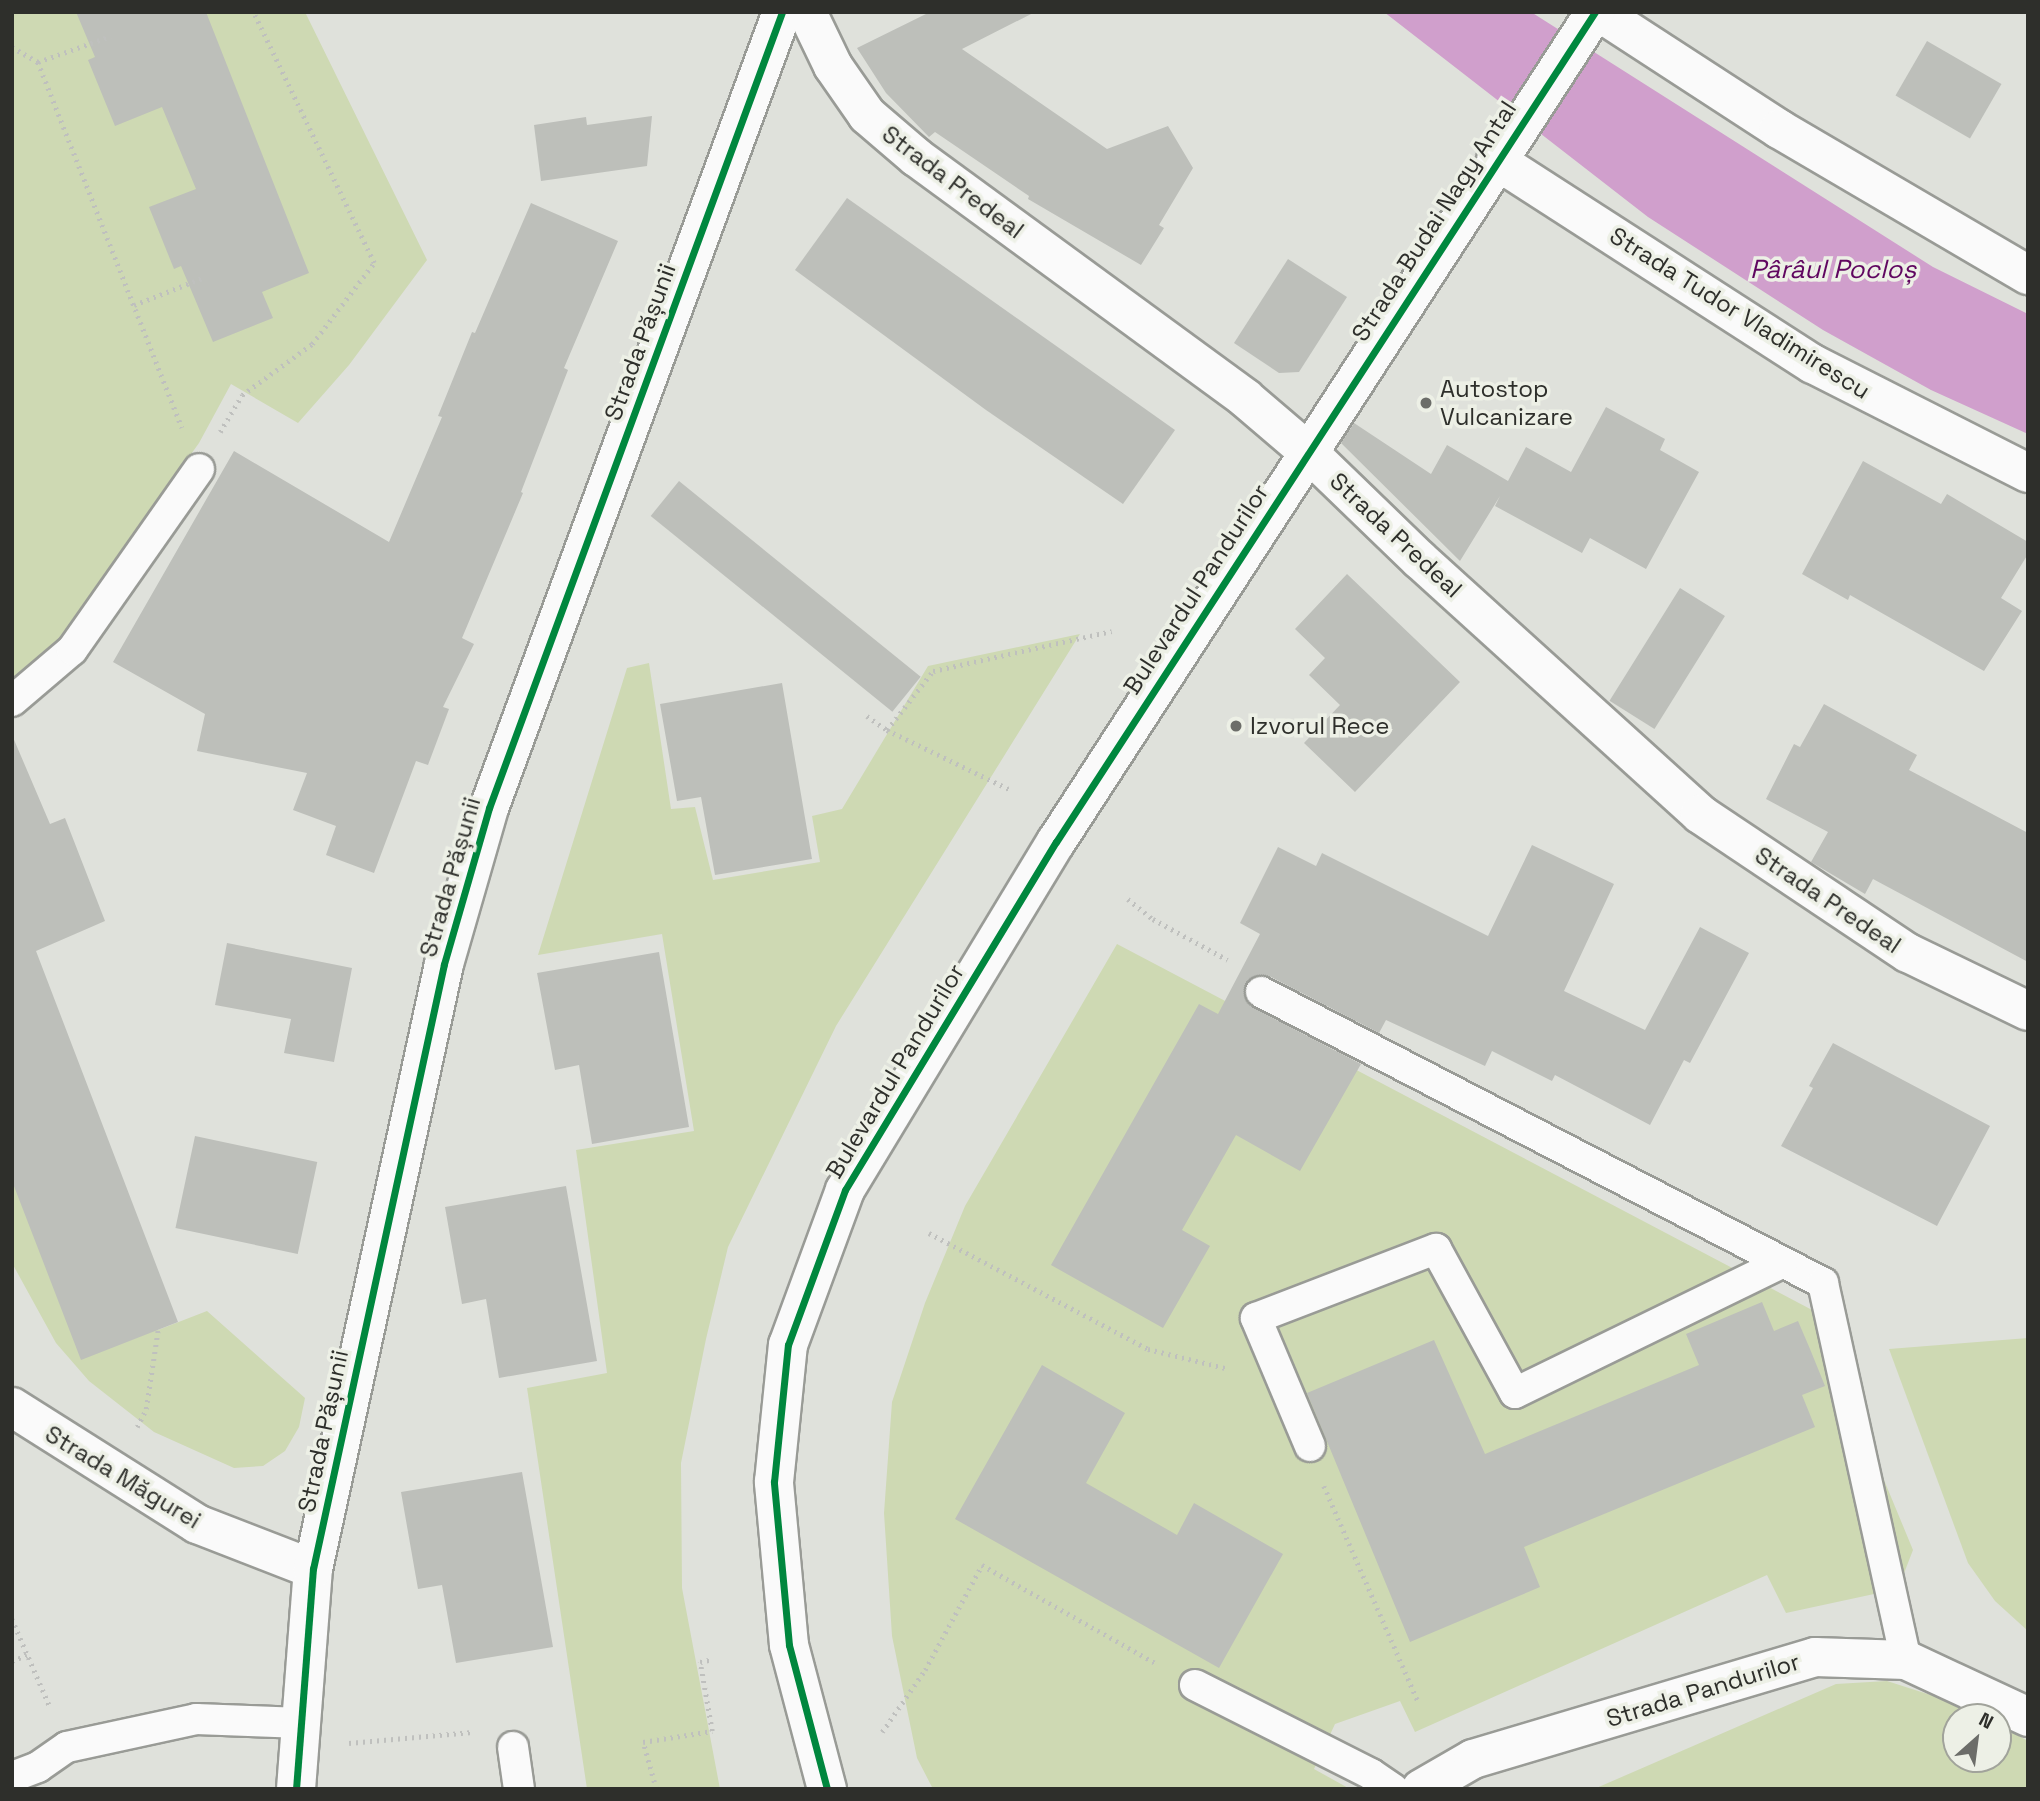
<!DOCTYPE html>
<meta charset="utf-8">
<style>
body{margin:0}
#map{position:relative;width:2040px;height:1801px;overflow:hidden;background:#dfe1db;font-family:"Space Grotesk",sans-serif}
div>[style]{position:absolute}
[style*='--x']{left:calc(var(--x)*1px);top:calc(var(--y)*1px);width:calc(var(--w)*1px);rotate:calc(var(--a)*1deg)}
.green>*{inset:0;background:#ced9b3}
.water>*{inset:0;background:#d09fcc}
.building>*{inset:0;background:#bdbfba;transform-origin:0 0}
.path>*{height:4.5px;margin-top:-2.25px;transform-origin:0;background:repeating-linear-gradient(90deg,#bfc0be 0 2px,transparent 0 7px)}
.roads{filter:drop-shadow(2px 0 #999b96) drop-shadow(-2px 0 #999b96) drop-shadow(0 2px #999b96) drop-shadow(0 -2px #999b96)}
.service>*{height:30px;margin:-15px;padding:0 15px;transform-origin:15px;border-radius:15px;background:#fafafa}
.minor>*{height:38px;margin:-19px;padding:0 19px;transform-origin:19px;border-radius:19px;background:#fafafa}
.tertiary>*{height:38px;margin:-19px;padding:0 19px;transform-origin:19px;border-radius:19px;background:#fafafa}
.secondary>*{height:38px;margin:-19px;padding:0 19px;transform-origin:19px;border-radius:19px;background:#fafafa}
.cycleway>*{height:7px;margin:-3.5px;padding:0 3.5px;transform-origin:3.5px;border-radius:3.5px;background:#00873e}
.dots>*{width:19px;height:19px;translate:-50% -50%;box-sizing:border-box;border:4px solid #edf0e6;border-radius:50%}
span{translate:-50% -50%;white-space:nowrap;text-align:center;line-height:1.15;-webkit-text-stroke:7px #edf0e6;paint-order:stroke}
.street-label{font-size:24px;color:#2e2f2b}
.poi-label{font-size:24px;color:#2e2f2b}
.left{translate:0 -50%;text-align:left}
.water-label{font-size:26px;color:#600760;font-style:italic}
.frame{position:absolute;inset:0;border:14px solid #2e2f2b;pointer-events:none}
.north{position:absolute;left:1942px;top:1703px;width:70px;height:70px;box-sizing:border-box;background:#edf0e6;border:2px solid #a1a39b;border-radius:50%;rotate:28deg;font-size:19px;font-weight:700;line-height:28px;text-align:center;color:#2e2f2b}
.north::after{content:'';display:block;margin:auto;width:24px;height:32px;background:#6c6d69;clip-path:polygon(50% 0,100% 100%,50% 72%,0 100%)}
</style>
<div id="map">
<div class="green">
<i style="clip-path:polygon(12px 12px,305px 12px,427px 260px,349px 365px,298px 423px,231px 384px,199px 443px,58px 640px,12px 681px)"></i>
<i style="clip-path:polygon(1080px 634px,836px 1026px,728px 1247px,706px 1339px,681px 1463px,682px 1588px,720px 1789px,587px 1789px,527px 1388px,607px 1373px,576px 1150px,694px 1131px,662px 934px,538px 955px,627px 668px,649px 663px,671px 809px,695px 807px,713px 880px,820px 862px,812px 816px,842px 809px,928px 666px)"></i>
<i style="clip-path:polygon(1117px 944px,1814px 1311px,1913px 1550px,1901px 1581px,1874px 1594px,1786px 1613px,1767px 1575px,1415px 1732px,1400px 1701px,1335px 1724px,1314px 1769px,1350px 1789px,933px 1789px,917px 1758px,892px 1636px,884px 1513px,892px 1402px,925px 1303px,965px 1206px)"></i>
<i style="clip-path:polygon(12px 1181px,158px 1330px,207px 1311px,305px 1398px,299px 1427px,285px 1451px,263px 1466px,234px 1468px,154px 1432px,89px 1381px,56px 1343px,12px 1263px)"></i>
<i style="clip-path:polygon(2028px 1338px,2028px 1631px,1995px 1601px,1968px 1563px,1889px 1349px)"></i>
<i style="clip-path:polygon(1887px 1681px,1965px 1706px,1985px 1717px,1956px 1717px,1956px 1759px,1998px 1759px,1998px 1724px,2028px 1741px,2028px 1789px,1594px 1789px,1836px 1684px)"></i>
</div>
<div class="water">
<i style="clip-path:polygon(1384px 12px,1531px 12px,1933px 267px,2028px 314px,2028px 434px,1931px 390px,1823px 330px,1648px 217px)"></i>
</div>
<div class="building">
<i style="clip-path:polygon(76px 12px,206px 12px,309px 273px,262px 292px,273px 318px,213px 342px,181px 266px,174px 269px,149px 207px,196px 189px,162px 107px,115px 126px,88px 60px,95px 57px)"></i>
<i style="clip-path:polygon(930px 12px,1035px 12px,962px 49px,1107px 149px,1168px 126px,1193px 168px,1159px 225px,1164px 228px,1141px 265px,1028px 199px,1029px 196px,935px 132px,929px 137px,886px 93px,857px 48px)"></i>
<i style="left:1927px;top:41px;width:86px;height:63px;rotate:30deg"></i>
<i style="clip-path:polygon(652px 116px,647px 166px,541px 181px,534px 125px,586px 117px,587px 125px)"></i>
<i style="clip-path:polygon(847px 198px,1175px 430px,1123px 504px,986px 410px,795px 270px)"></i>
<i style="clip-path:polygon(531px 203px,618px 241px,564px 368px,568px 370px,521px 492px,523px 493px,462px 638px,474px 644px,443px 707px,449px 709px,428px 765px,416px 761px,374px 873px,326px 855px,336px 826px,293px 810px,307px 773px,197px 751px,205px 714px,113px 662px,234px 451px,389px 542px,442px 417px,438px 416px,472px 332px,475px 333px)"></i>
<i style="clip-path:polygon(1288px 259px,1347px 297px,1299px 372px,1279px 373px,1234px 343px)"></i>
<i style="clip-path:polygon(1606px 407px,1665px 439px,1660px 450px,1699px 472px,1646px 569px,1590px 538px,1582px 553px,1495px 506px,1500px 496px,1460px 561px,1341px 443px,1354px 423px,1431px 474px,1447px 445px,1508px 481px,1526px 447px,1571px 472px)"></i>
<i style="clip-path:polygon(1863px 461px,1941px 504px,1947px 494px,2028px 542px,2028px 554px,2001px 598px,2022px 611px,1984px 671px,1850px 595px,1848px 600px,1802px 574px)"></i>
<i style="left:679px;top:481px;width:311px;height:45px;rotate:39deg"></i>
<i style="clip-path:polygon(1347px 574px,1460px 682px,1355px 792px,1304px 743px,1340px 705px,1309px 675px,1325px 658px,1295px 629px)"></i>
<i style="left:1680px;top:588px;width:53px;height:133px;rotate:32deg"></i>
<i style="clip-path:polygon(782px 683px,812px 859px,715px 875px,701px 797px,677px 801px,660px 704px)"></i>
<i style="clip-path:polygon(1824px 704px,1917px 755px,1909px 770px,2028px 833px,2028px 962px,1873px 879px,1865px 894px,1811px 862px,1828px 832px,1766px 799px,1794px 744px,1800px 747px)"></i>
<i style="clip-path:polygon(12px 735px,50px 824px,65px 818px,105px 921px,36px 951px,178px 1322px,81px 1360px,12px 1181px)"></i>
<i style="clip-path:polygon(1532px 845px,1614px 884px,1564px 991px,1645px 1030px,1700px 927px,1749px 953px,1690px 1063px,1684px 1060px,1650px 1125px,1555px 1075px,1552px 1081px,1492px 1051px,1485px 1066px,1386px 1020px,1379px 1033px,1269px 976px,1260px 975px,1245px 985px,1246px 1001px,1252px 1007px,1361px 1064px,1300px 1171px,1236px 1135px,1182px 1230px,1210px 1246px,1163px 1328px,1051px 1265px,1199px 1004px,1218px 1014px,1260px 934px,1240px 923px,1278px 847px,1316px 866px,1322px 853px,1488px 936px)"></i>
<i style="clip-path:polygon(227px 943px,352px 968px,334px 1062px,284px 1053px,291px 1019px,215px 1005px)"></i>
<i style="clip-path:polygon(659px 952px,689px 1127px,592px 1144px,579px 1065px,555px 1070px,537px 973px)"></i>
<i style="clip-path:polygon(1833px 1043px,1990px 1126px,1937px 1226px,1781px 1146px,1813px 1088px,1809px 1086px)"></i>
<i style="left:195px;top:1136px;width:125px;height:94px;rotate:12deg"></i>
<i style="clip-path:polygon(566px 1186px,597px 1361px,499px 1378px,486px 1299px,462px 1304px,445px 1207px)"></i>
<i style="clip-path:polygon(1762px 1302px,1774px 1331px,1798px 1321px,1810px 1349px,1825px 1386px,1802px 1395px,1815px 1427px,1524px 1547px,1540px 1587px,1410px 1642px,1307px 1393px,1434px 1340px,1485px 1454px,1699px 1365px,1686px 1334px)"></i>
<i style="clip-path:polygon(1042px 1365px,1125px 1413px,1086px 1483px,1177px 1535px,1194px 1503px,1283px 1554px,1219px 1668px,955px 1519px)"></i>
<i style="clip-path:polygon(522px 1472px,553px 1647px,456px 1663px,442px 1585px,418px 1589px,401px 1492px)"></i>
</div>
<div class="path">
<i style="--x:12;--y:47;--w:30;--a:30"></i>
<i style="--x:38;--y:62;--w:393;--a:68.5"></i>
<i style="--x:38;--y:62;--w:77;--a:-19.6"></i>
<i style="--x:134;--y:305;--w:76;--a:-21.5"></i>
<i style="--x:220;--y:432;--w:43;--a:-59.3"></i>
<i style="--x:242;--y:395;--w:87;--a:-36.1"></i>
<i style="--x:312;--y:344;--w:102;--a:-52.6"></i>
<i style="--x:374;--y:263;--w:279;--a:-115.7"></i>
<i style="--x:867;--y:716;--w:24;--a:35"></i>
<i style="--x:887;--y:730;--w:136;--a:25.8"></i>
<i style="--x:887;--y:730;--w:75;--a:-52.1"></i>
<i style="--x:933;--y:671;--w:183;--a:-12.6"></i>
<i style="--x:1128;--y:899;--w:32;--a:39"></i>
<i style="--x:1153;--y:919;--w:85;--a:28.7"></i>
<i style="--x:929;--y:1233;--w:248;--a:27.9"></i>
<i style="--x:1148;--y:1349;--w:83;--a:13.9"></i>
<i style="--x:137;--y:1427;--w:20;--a:-63"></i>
<i style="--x:146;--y:1409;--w:80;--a:-81.4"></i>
<i style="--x:1324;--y:1486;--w:237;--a:66.4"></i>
<i style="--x:12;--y:1619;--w:96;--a:66.6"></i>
<i style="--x:12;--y:1661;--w:16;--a:-22"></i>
<i style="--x:882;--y:1732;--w:75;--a:-55.3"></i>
<i style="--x:925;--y:1670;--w:119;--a:-61.5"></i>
<i style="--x:982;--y:1565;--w:201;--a:29.5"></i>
<i style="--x:349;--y:1743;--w:124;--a:-5.1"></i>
<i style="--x:656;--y:1789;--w:49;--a:-105.5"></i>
<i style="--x:643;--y:1742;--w:70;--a:-9.1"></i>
<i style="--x:712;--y:1731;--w:70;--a:-99.9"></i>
<i style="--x:700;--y:1662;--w:13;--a:-13"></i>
</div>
<div class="roads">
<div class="service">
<i style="--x:12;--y:701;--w:79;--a:-40.4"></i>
<i style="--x:72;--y:650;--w:221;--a:-54.9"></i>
<i style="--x:1261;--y:992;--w:633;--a:27.37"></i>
<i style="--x:1823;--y:1283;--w:386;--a:77.6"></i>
<i style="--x:1310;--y:1446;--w:139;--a:-112.9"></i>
<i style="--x:1256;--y:1318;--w:193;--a:-21"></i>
<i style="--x:1436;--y:1249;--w:164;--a:61.3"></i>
<i style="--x:1515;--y:1393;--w:297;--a:-26"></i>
<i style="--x:1195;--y:1685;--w:197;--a:26.8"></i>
<i style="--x:1371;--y:1774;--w:27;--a:34"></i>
<i style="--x:513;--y:1747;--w:42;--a:81.9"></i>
<i style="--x:12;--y:1777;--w:28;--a:-21"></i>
<i style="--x:38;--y:1767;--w:35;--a:-35"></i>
<i style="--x:67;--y:1747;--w:132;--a:-12.2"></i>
<i style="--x:196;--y:1719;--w:106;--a:2.2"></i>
</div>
<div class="minor">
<i style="--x:1599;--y:12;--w:215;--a:33"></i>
<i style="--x:1779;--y:129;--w:289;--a:30.4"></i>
<i style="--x:1496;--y:160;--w:377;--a:32.8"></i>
<i style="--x:1813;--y:364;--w:241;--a:26.9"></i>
<i style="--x:12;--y:1407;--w:219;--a:32.3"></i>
<i style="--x:197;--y:1524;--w:124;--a:21.2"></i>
<i style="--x:296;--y:1789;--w:221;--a:-85.6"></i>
<i style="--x:313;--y:1569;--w:619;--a:-77.78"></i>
<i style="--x:444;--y:964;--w:162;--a:-73.9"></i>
<i style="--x:489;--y:808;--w:848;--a:-69.79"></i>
<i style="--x:1421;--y:1789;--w:60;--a:-30"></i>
<i style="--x:1473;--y:1759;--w:357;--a:-16.6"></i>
<i style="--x:1815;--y:1657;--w:91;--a:1.9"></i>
<i style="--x:1906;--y:1660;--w:135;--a:25"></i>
</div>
<div class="tertiary">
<i style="--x:807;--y:12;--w:60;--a:64.3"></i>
<i style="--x:833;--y:66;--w:60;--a:55.2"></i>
<i style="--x:867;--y:115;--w:65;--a:40.6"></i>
<i style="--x:916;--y:157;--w:408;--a:36.2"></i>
<i style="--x:1245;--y:398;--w:82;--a:40.5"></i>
<i style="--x:1307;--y:451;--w:157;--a:44"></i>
<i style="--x:1420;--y:560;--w:378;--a:42.2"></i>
<i style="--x:1700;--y:814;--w:250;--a:33.8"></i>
<i style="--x:1908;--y:953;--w:133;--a:25.8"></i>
</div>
<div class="secondary">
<i style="--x:827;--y:1789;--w:149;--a:-104.8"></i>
<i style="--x:789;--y:1645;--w:164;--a:-95.3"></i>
<i style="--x:774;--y:1482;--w:138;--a:-84.2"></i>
<i style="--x:788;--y:1345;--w:165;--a:-69.8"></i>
<i style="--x:845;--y:1190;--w:407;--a:-58.8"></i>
<i style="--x:1056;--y:842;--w:990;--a:-57"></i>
</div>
</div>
<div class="cycleway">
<i style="--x:296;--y:1789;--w:221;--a:-85.6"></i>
<i style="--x:313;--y:1569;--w:619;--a:-77.78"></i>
<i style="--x:444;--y:964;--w:162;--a:-73.9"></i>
<i style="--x:489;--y:808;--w:848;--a:-69.79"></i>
<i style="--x:827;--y:1789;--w:149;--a:-104.8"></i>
<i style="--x:789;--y:1645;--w:164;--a:-95.3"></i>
<i style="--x:774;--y:1482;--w:138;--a:-84.2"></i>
<i style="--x:788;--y:1345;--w:165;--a:-69.8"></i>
<i style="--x:845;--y:1190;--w:407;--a:-58.8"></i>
<i style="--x:1056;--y:842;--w:990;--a:-57"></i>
</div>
<div class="dots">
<i style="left:1426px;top:403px;background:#6c6d69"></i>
<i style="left:1236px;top:726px;background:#6c6d69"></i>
</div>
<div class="street-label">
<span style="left:953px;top:182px;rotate:37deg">Strada Predeal</span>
<span style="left:1434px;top:221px;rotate:-57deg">Strada Budai Nagy Antal</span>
<span style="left:1740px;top:313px;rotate:32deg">Strada Tudor Vladimirescu</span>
<span style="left:640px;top:342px;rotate:-70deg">Strada Pășunii</span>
<span style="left:1396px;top:535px;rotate:43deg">Strada Predeal</span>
<span style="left:1196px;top:589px;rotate:-57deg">Bulevardul Pandurilor</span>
<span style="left:450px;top:877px;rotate:-74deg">Strada Pășunii</span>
<span style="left:1828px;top:900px;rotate:34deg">Strada Predeal</span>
<span style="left:895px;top:1071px;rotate:-59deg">Bulevardul Pandurilor</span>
<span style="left:323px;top:1431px;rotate:-78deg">Strada Pășunii</span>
<span style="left:123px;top:1477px;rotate:31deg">Strada Măgurei</span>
<span style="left:1703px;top:1690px;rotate:-17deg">Strada Pandurilor</span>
</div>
<div class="poi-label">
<span class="left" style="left:1440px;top:403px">Autostop<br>Vulcanizare</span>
<span class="left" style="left:1250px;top:726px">Izvorul Rece</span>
</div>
<div class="water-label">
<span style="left:1833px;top:270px">Pârâul Pocloș</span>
</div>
<div class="frame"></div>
<div class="north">N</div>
</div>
